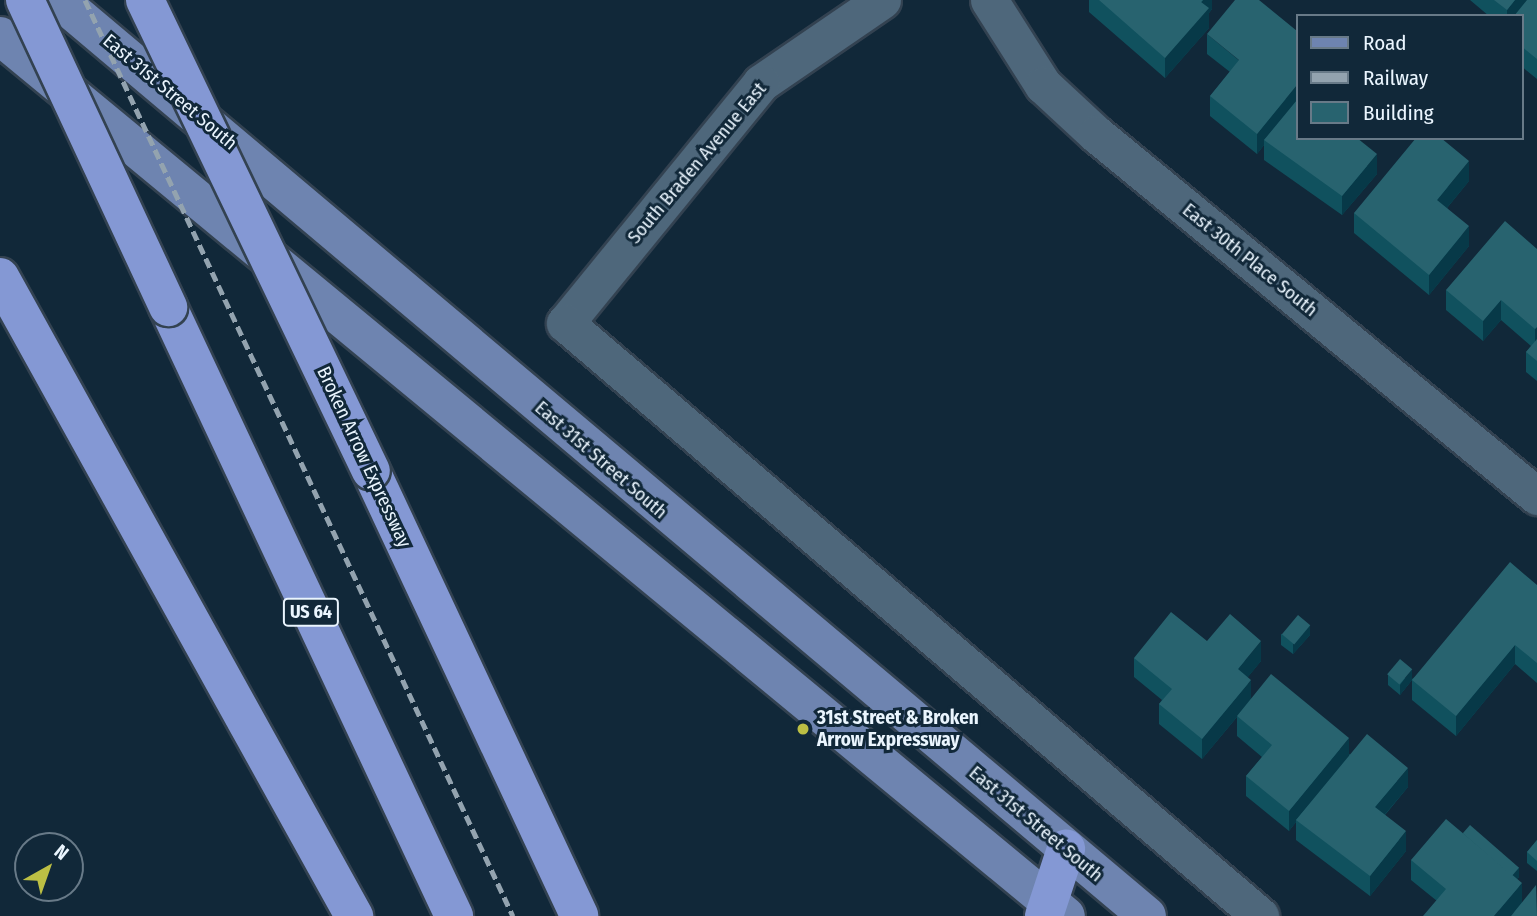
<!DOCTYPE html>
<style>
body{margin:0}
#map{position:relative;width:1537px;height:916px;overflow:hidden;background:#112839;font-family:"Fira Sans Condensed",sans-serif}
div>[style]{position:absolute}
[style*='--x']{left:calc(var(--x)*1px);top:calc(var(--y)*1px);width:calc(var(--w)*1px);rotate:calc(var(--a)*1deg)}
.roads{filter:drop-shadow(2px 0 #334251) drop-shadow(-2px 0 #334251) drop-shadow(0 2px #334251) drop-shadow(0 -2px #334251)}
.minor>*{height:37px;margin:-18.5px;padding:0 18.5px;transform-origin:18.5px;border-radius:18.5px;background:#4e677b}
.major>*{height:38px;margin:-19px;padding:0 19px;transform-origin:19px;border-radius:19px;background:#6e84b0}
.highway>*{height:38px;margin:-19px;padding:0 19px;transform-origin:19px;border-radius:19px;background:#8498d4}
.rail>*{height:5px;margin-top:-2.5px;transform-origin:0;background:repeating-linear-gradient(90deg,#93a3af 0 10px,transparent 0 15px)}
.bridges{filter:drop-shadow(2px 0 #334251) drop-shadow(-2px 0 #334251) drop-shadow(0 2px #334251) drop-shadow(0 -2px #334251)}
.highway-bridge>*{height:38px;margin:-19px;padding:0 19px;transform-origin:19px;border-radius:19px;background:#8498d4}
.wall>*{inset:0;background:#10515e}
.shaded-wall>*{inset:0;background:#073948}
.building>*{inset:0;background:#28636f;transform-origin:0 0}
.dots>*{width:19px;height:19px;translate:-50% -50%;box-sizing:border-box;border:4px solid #112839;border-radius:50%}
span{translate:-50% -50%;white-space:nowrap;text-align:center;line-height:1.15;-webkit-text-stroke:6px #112839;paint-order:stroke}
.shield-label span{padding:2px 5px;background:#112839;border:2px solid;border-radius:5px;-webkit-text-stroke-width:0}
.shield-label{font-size:18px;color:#eaf5fe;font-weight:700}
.street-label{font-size:19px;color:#eaf5fe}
.poi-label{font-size:19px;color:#eaf5fe;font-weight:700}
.left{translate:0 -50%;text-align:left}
.legend{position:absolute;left:1296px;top:14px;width:228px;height:126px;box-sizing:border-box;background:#112839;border:2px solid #687a88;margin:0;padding:9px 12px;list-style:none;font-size:21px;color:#eaf5fe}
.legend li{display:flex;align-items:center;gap:14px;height:35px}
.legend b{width:35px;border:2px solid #687a88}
.north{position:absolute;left:14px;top:832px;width:70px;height:70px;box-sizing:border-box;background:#112839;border:2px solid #687a88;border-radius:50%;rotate:40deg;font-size:19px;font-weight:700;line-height:28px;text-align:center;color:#eaf5fe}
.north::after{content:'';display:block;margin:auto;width:24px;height:32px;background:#bcbf44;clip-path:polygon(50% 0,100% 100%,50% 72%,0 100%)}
</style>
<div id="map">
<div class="roads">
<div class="minor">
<i style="--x:882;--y:0;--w:147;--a:145.6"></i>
<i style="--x:761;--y:83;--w:310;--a:129.2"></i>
<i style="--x:565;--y:323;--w:914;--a:40.47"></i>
<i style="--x:989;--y:0;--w:101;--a:57.6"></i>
<i style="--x:1043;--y:85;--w:72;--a:42.8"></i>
<i style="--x:1096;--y:134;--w:571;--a:39.38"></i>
</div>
<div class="major">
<i style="--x:59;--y:0;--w:1422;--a:40.09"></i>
<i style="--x:0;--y:36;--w:1382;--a:39.54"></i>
</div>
<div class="highway">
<i style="--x:0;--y:277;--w:731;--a:61.01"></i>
<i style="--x:168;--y:307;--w:673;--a:64.84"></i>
<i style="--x:371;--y:471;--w:491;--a:64.9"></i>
<i style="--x:1044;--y:916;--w:71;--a:-71.8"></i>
</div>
</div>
<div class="rail">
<i style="--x:85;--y:0;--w:1011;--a:64.96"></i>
</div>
<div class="bridges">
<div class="highway-bridge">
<i style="--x:25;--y:0;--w:339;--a:65"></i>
<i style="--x:145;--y:0;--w:522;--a:64.37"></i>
</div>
</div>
<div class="wall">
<i style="clip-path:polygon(1089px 0,1212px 0,1212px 9px,1209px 13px,1209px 28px,1165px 78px,1089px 12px)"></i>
<i style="clip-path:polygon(1470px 0,1537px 0,1537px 79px,1521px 66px,1521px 16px,1489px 16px)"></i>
<i style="clip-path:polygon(1207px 34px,1377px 174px,1342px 215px,1264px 160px,1264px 145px,1257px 154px,1210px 116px,1210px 96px,1230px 72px,1207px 54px)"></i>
<i style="clip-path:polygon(1469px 181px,1447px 208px,1469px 246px,1429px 295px,1354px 233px,1354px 213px)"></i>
<i style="clip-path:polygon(1537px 249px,1537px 381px,1526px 372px,1526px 352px,1531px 346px,1501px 320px,1483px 341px,1446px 310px,1446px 290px)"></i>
<i style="clip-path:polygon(1537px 585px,1537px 683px,1515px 664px,1456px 736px,1412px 700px,1412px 680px,1400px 695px,1388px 685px,1388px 675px,1412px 679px)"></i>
<i style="clip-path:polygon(1281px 634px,1310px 635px,1293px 654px,1281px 645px)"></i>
<i style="clip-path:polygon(1134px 658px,1261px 661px,1247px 678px,1251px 699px,1408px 787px,1385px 815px,1406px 851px,1370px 896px,1296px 840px,1296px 822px,1289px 831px,1246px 796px,1246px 776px,1262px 757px,1237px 736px,1237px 717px,1202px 759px,1159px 724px,1159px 704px,1162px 700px,1134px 677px)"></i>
<i style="clip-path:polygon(1463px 833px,1519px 877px,1517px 879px,1522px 903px,1537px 916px,1437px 901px,1411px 880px,1411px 860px)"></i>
<i style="clip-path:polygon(1537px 840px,1537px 871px,1527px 863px,1527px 852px)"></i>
</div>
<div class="shaded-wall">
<i style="clip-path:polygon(1203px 0,1212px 0,1212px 9px,1209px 13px,1209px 28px,1165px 78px,1165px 58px)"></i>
<i style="clip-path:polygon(1515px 0,1531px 0,1519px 16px,1507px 16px,1507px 10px)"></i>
<i style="clip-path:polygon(1297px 85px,1297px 104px,1264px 140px,1264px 145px,1257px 154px,1257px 134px)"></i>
<i style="clip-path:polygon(1377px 154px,1377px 174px,1342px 215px,1342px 196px)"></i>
<i style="clip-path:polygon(1469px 161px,1469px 181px,1437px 220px,1437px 200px)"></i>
<i style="clip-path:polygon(1469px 226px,1469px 246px,1429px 295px,1429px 275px)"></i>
<i style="clip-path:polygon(1501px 300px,1501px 320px,1483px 341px,1483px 321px)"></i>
<i style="clip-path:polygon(1537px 327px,1537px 347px,1535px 349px,1535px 329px)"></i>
<i style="clip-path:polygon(1310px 625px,1310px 635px,1293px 654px,1293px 644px)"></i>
<i style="clip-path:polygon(1261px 641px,1261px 661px,1238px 689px,1238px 669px)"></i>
<i style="clip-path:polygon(1515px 645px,1515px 664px,1456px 736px,1456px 716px)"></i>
<i style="clip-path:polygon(1412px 669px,1412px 680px,1400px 695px,1400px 685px)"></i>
<i style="clip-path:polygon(1251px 680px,1251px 700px,1202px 759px,1202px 739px)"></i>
<i style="clip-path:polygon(1349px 738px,1349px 758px,1296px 820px,1296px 822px,1289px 831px,1289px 811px)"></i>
<i style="clip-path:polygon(1408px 768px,1408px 787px,1375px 826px,1375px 807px)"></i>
<i style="clip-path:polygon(1406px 831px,1406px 851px,1370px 896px,1370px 876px)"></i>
<i style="clip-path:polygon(1519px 867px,1519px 877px,1507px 891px,1507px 881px)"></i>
<i style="clip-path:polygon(1522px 883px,1522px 903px,1511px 916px,1494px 916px)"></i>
</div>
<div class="building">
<i style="clip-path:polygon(1099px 0,1203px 0,1201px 2px,1209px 8px,1165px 58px)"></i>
<i style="clip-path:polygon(1235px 0,1259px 0,1297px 31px,1297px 85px,1257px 134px,1210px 96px,1239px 60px,1207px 34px)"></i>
<i style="clip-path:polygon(1494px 0,1515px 0,1507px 10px)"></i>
<i style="clip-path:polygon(1527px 0,1537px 0,1537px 59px,1521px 46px,1521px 16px,1514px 16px)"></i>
<i style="clip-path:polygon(1297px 100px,1297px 138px,1357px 138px,1377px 154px,1342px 196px,1264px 140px)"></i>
<i style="clip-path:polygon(1416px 138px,1441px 138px,1469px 161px,1437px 200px,1469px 226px,1429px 275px,1354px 213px)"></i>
<i style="clip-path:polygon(1505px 221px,1537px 249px,1537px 327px,1535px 329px,1501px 300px,1483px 321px,1446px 290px)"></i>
<i style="clip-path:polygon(1537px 339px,1537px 361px,1526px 352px)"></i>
<i style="clip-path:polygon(1510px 562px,1537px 585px,1537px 663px,1515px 645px,1456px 716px,1412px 680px)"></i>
<i style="clip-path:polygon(1171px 612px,1207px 641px,1230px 614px,1261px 641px,1238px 669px,1251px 680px,1202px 739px,1159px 704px,1172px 689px,1134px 658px)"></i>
<i style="left:1298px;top:615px;width:16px;height:25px;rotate:40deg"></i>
<i style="left:1400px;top:659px;width:16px;height:20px;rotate:40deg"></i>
<i style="clip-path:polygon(1271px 674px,1349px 738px,1289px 811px,1246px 776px,1272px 745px,1237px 716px)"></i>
<i style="clip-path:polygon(1367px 734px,1408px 768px,1375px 807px,1406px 831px,1370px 876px,1296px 820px)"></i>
<i style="clip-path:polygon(1446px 819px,1522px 883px,1494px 916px,1423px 916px,1446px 889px,1411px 860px)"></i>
<i style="left:1470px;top:825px;width:65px;height:11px;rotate:41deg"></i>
<i style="clip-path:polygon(1537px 840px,1537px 861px,1527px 852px)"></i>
<i style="clip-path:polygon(1536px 885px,1537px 916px,1511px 916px)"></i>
</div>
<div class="dots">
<i style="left:803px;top:729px;background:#bcbf44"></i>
</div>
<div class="shield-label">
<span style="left:311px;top:612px">US 64</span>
</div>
<div class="street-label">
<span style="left:170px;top:92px;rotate:40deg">East 31st Street South</span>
<span style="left:697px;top:163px;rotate:-50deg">South Braden Avenue East</span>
<span style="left:1250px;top:260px;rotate:39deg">East 30th Place South</span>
<span style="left:364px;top:457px;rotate:65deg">Broken Arrow Expressway</span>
<span style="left:601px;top:460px;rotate:41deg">East 31st Street South</span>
<span style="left:1036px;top:824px;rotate:40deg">East 31st Street South</span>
</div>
<div class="poi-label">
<span class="left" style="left:817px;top:729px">31st Street &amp; Broken<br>Arrow Expressway</span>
</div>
<ul class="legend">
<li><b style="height:9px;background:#6e84b0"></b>Road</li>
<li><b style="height:9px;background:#93a3af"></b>Railway</li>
<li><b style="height:19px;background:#28636f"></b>Building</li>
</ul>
<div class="north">N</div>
</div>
